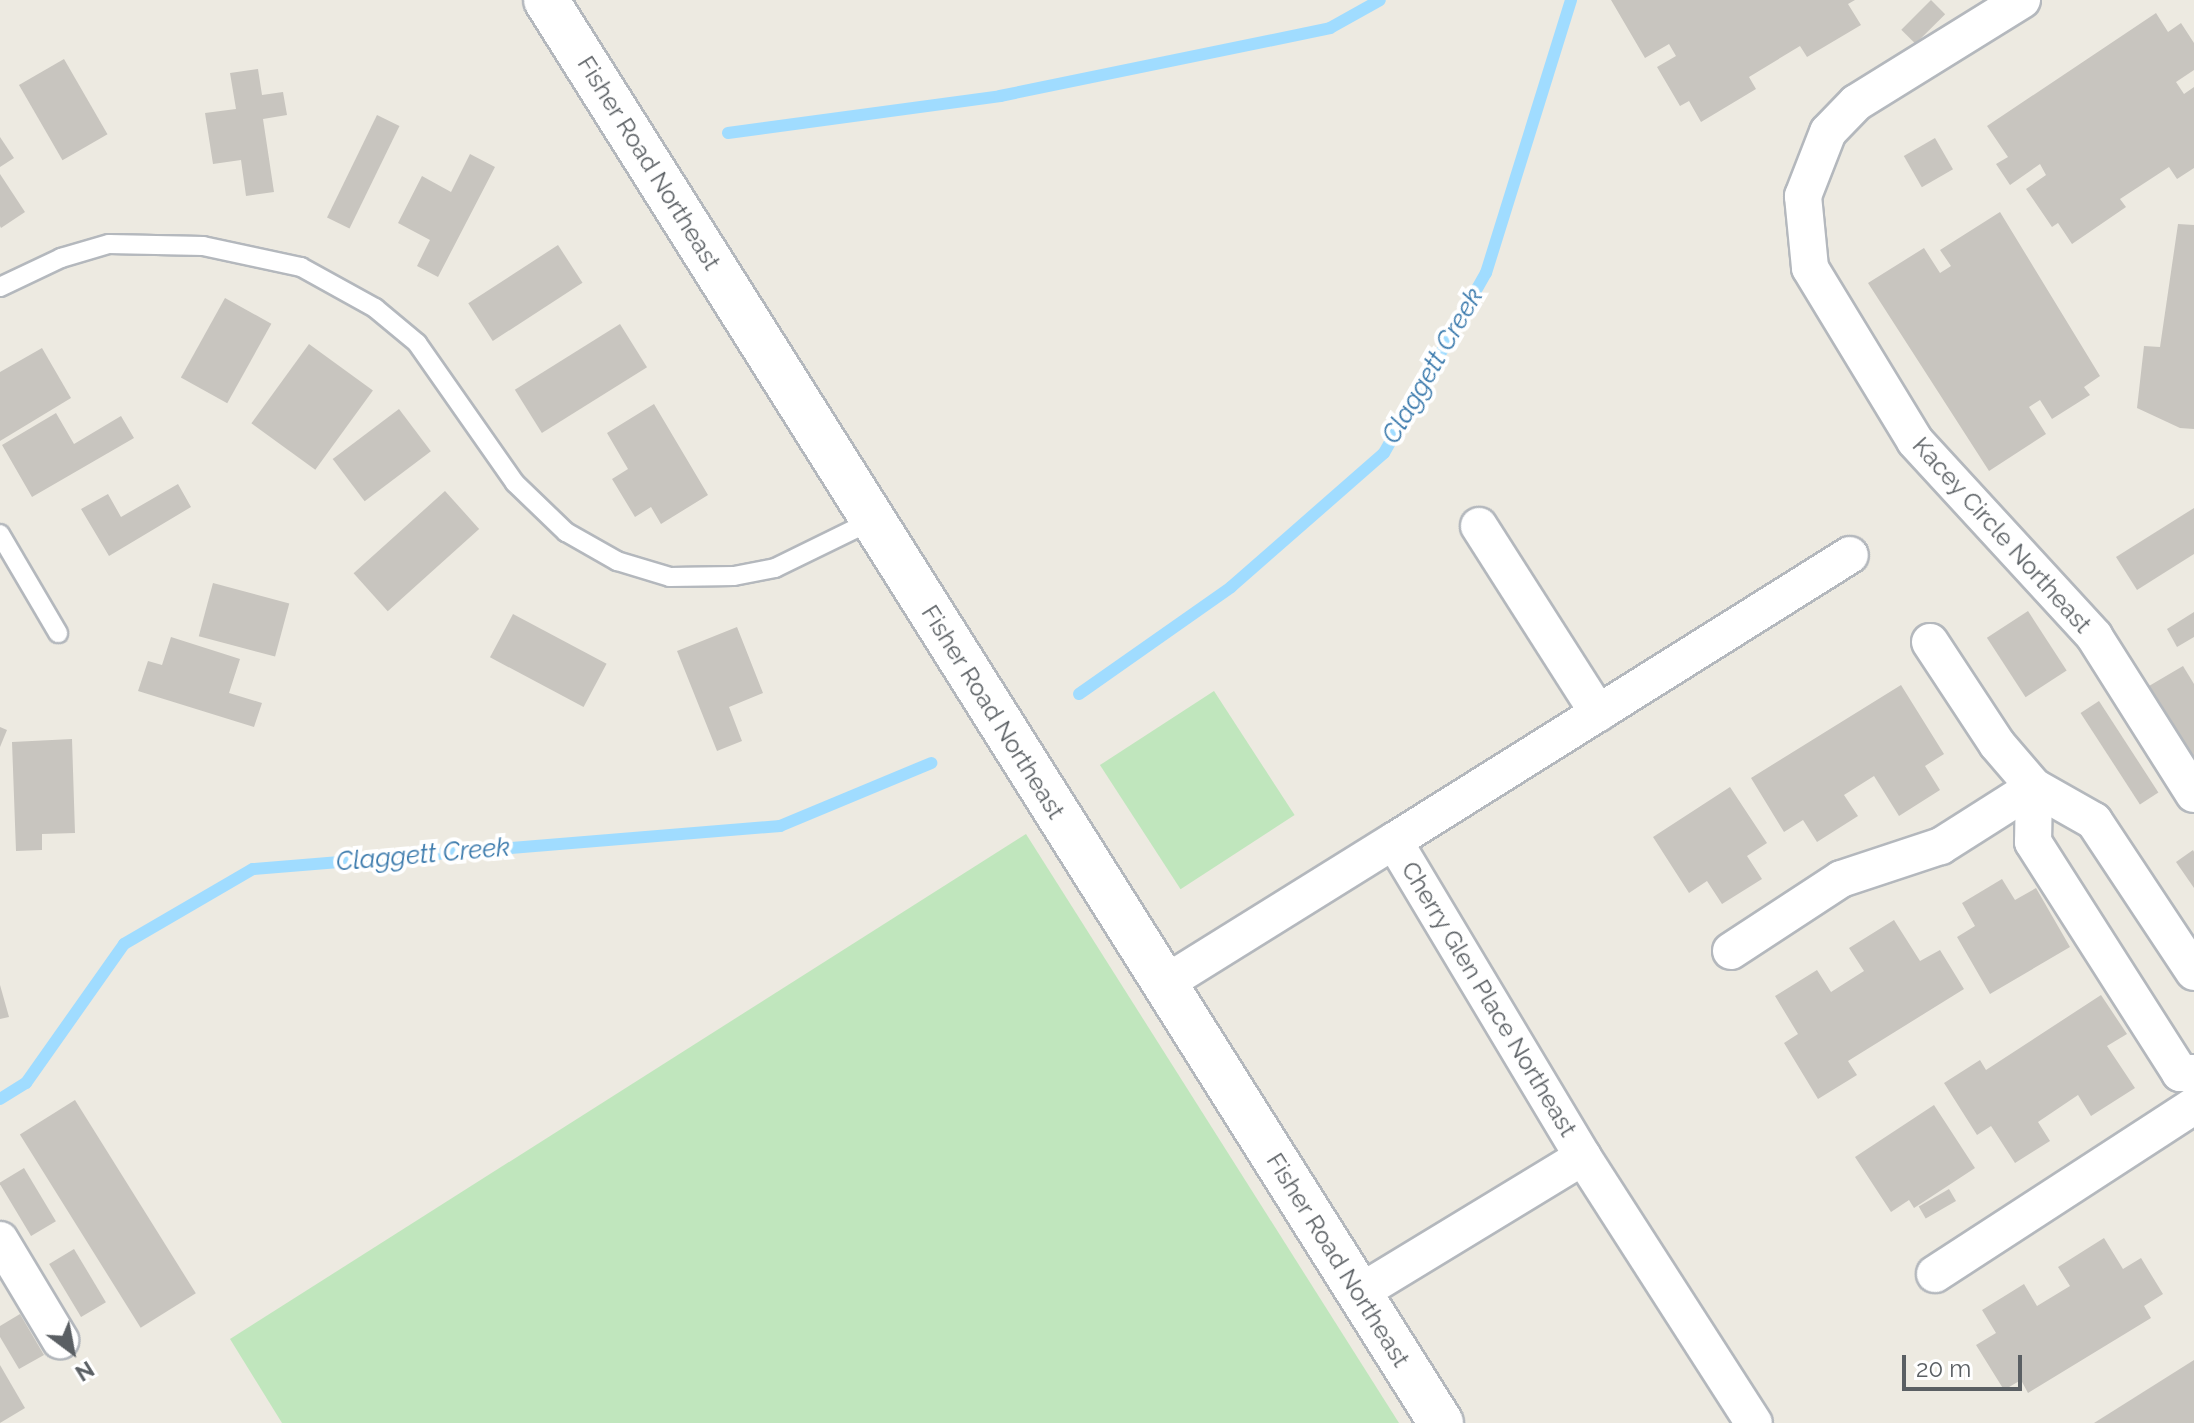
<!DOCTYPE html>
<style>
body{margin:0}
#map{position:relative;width:2194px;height:1423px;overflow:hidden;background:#edeae1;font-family:Raleway,sans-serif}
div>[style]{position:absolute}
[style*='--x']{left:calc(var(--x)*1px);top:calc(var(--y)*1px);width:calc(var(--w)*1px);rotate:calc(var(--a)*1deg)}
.green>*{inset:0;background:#c0e6bd;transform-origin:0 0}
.stream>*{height:12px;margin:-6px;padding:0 6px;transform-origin:6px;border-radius:6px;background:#a0dcff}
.building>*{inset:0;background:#c8c5bf;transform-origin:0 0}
.roads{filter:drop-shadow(2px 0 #b4b8bd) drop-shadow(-2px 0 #b4b8bd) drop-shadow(0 2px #b4b8bd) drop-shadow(0 -2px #b4b8bd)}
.service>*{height:18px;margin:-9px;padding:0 9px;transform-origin:9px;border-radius:9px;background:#fff}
.minor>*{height:36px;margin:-18px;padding:0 18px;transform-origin:18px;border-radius:18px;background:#fff}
.tertiary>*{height:44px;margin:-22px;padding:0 22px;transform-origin:22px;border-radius:22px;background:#fff}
span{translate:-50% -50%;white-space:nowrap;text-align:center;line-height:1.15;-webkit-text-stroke:8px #fff;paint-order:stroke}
.street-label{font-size:24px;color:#5a5f63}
.water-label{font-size:26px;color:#3878ab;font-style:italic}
.north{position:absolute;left:32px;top:1311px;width:80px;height:80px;-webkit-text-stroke:6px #fff;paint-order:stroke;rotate:148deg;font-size:22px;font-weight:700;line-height:32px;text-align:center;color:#5a5f63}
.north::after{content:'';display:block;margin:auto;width:28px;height:36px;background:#5a5f63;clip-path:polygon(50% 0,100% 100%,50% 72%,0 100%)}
.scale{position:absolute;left:1902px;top:1355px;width:120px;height:36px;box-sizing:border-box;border:4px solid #5a5f63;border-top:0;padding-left:10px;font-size:24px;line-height:28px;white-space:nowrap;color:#5a5f63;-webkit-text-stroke:6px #fff;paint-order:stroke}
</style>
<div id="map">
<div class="green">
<i style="left:1214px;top:691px;width:148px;height:136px;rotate:57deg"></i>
<i style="clip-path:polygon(1026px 834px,1399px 1423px,282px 1423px,230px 1339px)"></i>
</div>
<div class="stream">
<i style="--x:728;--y:133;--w:275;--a:-7.7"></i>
<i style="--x:1000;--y:96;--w:337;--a:-11.6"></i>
<i style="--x:1330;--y:28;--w:57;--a:-29.2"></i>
<i style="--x:1079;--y:694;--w:186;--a:-35.1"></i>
<i style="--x:1231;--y:587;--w:203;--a:-41.2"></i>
<i style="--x:1384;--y:453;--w:207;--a:-60.5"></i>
<i style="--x:1486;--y:273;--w:286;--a:-72.7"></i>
<i style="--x:0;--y:1099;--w:31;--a:-32"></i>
<i style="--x:26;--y:1083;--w:170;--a:-54.8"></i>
<i style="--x:124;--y:944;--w:149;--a:-30.2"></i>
<i style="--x:253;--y:869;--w:529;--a:-4.66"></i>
<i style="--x:780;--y:826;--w:164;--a:-22.6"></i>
</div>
<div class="building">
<i style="clip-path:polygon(1611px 0,1855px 0,1848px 4px,1861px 25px,1807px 57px,1800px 46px,1749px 77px,1756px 89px,1701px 122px,1689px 101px,1680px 106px,1657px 67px,1676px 56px,1669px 44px,1645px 58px)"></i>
<i style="left:1931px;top:0;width:20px;height:42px;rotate:45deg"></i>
<i style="clip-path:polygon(2156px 13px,2168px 32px,2181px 23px,2194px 43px,2194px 70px,2176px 82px,2184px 94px,2194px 87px,2194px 168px,2177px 179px,2169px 167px,2120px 199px,2126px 207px,2072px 244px,2058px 223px,2052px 227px,2026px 189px,2046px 175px,2040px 164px,2010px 185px,1996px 164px,2008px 157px,1987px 126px)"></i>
<i style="left:64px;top:59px;width:87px;height:52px;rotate:60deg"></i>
<i style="clip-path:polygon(258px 69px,262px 95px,283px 92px,287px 115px,263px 119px,274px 192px,246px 196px,241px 160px,213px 164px,205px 113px,236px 109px,230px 73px)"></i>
<i style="left:377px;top:115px;width:25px;height:114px;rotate:26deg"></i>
<i style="clip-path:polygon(0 137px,14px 158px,0 167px)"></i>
<i style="left:1935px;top:138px;width:36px;height:36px;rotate:60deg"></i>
<i style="clip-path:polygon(470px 154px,495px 167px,438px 277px,417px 266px,430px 240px,398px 223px,422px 176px,451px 192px)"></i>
<i style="clip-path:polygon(0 174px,25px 212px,1px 228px,0 226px)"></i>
<i style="clip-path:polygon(2000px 212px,2100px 376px,2084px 387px,2090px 395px,2052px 419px,2040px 400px,2029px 407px,2046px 434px,1989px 471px,1868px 283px,1924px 248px,1940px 273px,1951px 266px,1940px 250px)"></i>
<i style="clip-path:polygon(2178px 224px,2194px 225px,2194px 429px,2180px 428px,2137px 408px,2144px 346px,2160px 347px)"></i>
<i style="left:558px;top:245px;width:45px;height:107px;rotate:57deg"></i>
<i style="left:225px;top:298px;width:53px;height:91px;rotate:29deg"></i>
<i style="left:620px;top:324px;width:51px;height:124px;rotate:58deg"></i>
<i style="left:309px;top:344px;width:79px;height:98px;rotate:36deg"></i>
<i style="clip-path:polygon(42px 348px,71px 398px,0 441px,0 372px)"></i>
<i style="clip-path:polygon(654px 404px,708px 495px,661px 524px,651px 507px,635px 517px,612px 479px,628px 469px,607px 433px)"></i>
<i style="left:399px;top:409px;width:53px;height:83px;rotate:53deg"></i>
<i style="clip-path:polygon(56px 413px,74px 444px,121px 416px,134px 438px,32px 497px,2px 445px)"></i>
<i style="clip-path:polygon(178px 484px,191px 507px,109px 556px,81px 509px,108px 494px,121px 517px)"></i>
<i style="left:445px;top:491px;width:51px;height:123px;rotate:48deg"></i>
<i style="clip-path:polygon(2194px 508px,2194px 554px,2137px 590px,2116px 557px)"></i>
<i style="left:213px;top:583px;width:79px;height:55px;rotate:15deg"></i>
<i style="left:2028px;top:611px;width:71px;height:49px;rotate:57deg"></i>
<i style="clip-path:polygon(2194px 612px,2194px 637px,2177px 647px,2167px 629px)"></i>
<i style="left:513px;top:614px;width:106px;height:49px;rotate:28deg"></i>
<i style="clip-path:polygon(737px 627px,763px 693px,729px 707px,742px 741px,717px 751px,677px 651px)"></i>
<i style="clip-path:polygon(171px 637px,240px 659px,229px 693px,262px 703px,254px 727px,138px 691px,148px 661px,162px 665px)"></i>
<i style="clip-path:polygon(2183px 666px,2194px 684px,2194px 761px,2149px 686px)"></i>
<i style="clip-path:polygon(1901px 685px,1944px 754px,1925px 766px,1940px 790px,1899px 816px,1874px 776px,1844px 795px,1858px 816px,1817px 842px,1803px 820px,1784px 832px,1751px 778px)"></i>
<i style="left:2099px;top:701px;width:109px;height:22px;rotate:57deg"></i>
<i style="clip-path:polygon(0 727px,7px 730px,0 747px)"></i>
<i style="clip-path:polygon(72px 739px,75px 833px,42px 834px,42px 850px,16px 851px,12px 742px)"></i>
<i style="clip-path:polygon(1730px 787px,1767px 843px,1747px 856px,1762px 879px,1722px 904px,1707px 881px,1689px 893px,1653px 837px)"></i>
<i style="clip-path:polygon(2193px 850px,2194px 852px,2194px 888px,2176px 862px)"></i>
<i style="clip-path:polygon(2002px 879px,2015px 900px,2036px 888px,2070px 947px,1990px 994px,1957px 937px,1975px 926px,1962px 903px)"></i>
<i style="clip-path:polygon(1894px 920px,1920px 961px,1940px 950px,1964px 989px,1848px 1061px,1857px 1075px,1818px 1099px,1784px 1043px,1798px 1034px,1775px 996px,1817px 970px,1831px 992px,1864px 971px,1849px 948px)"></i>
<i style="clip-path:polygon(0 985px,9px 1017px,0 1019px)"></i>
<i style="clip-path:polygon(2101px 995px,2127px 1034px,2107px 1046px,2135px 1088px,2091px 1116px,2078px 1095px,2038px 1122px,2050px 1141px,2015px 1163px,1991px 1126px,1977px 1135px,1944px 1083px,1980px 1060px,1986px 1070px)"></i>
<i style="left:75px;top:1100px;width:228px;height:65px;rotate:58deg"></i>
<i style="clip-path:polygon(1934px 1105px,1975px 1168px,1914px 1208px,1909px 1200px,1891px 1212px,1855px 1157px)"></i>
<i style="left:24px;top:1168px;width:62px;height:29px;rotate:59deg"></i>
<i style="left:1949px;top:1189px;width:14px;height:35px;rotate:60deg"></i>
<i style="clip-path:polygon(2104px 1238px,2123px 1269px,2141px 1258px,2163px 1294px,2144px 1306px,2151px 1318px,2028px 1393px,2021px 1380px,2004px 1390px,1976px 1345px,1996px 1333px,1982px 1310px,2024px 1284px,2037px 1306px,2070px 1286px,2058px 1267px)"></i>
<i style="left:74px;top:1249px;width:62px;height:29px;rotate:59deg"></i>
<i style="clip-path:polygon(20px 1314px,44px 1355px,19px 1369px,0 1337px,0 1326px)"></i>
<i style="clip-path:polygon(2194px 1360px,2194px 1423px,2094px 1423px)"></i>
<i style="clip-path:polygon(0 1365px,25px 1408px,0 1423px)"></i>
</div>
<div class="roads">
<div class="service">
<i style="--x:0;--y:287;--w:68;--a:-25.4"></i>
<i style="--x:61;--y:258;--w:50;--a:-16.3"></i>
<i style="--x:109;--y:244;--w:94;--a:1.2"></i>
<i style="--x:203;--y:246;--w:100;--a:12.1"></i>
<i style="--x:301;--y:267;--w:85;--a:29"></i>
<i style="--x:375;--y:308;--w:55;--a:39.8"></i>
<i style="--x:417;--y:343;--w:171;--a:55"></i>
<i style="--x:515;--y:483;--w:71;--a:43.9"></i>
<i style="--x:566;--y:532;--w:59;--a:29.6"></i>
<i style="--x:617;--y:561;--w:55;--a:16.8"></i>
<i style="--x:670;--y:577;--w:64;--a:-0.9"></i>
<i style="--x:734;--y:576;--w:42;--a:-11"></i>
<i style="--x:775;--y:568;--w:109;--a:-26.1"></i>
<i style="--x:0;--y:534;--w:115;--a:59.6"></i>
</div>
<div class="minor">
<i style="--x:2022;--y:0;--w:195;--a:148.2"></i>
<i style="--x:1856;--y:103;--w:40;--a:134"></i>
<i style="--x:1828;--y:132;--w:69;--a:111.3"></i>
<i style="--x:1803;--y:196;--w:72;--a:84.4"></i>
<i style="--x:1810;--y:268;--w:202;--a:58.7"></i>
<i style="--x:1915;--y:441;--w:265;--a:47.4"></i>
<i style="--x:2094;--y:636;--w:187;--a:57.7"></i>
<i style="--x:1479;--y:526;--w:222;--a:57.5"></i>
<i style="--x:1930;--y:642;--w:122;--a:56.7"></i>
<i style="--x:1997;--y:744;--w:57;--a:49.3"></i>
<i style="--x:2034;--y:787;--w:69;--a:29.5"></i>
<i style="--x:2094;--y:821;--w:181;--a:56.5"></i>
<i style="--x:2034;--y:787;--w:55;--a:91"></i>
<i style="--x:2033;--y:842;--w:274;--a:57.5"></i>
<i style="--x:2180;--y:1073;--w:14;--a:0"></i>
<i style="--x:1731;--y:951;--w:131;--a:-33.2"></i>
<i style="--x:1841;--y:879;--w:105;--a:-18.3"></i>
<i style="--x:1941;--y:846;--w:110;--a:-32.4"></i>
<i style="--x:1164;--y:984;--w:271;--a:-31.9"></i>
<i style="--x:1583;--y:1157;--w:368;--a:-120.9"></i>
<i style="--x:1394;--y:841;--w:538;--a:-32.1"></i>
<i style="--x:0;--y:1240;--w:117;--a:59"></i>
<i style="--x:1935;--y:1274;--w:309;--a:-33"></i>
<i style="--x:1359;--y:1293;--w:262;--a:-31.3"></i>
<i style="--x:1583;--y:1157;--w:316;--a:57.3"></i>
</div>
<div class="tertiary">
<i style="--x:546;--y:0;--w:1681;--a:57.83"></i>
</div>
</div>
<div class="street-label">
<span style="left:649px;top:163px;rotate:58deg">Fisher Road Northeast</span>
<span style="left:2002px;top:535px;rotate:48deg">Kacey Circle Northeast</span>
<span style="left:993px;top:712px;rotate:58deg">Fisher Road Northeast</span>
<span style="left:1489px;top:999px;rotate:59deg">Cherry Glen Place Northeast</span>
<span style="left:1338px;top:1260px;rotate:58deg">Fisher Road Northeast</span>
</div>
<div class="water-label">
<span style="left:1433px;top:366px;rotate:-60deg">Claggett Creek</span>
<span style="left:423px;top:855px;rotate:-5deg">Claggett Creek</span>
</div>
<div class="north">N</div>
<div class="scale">20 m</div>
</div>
